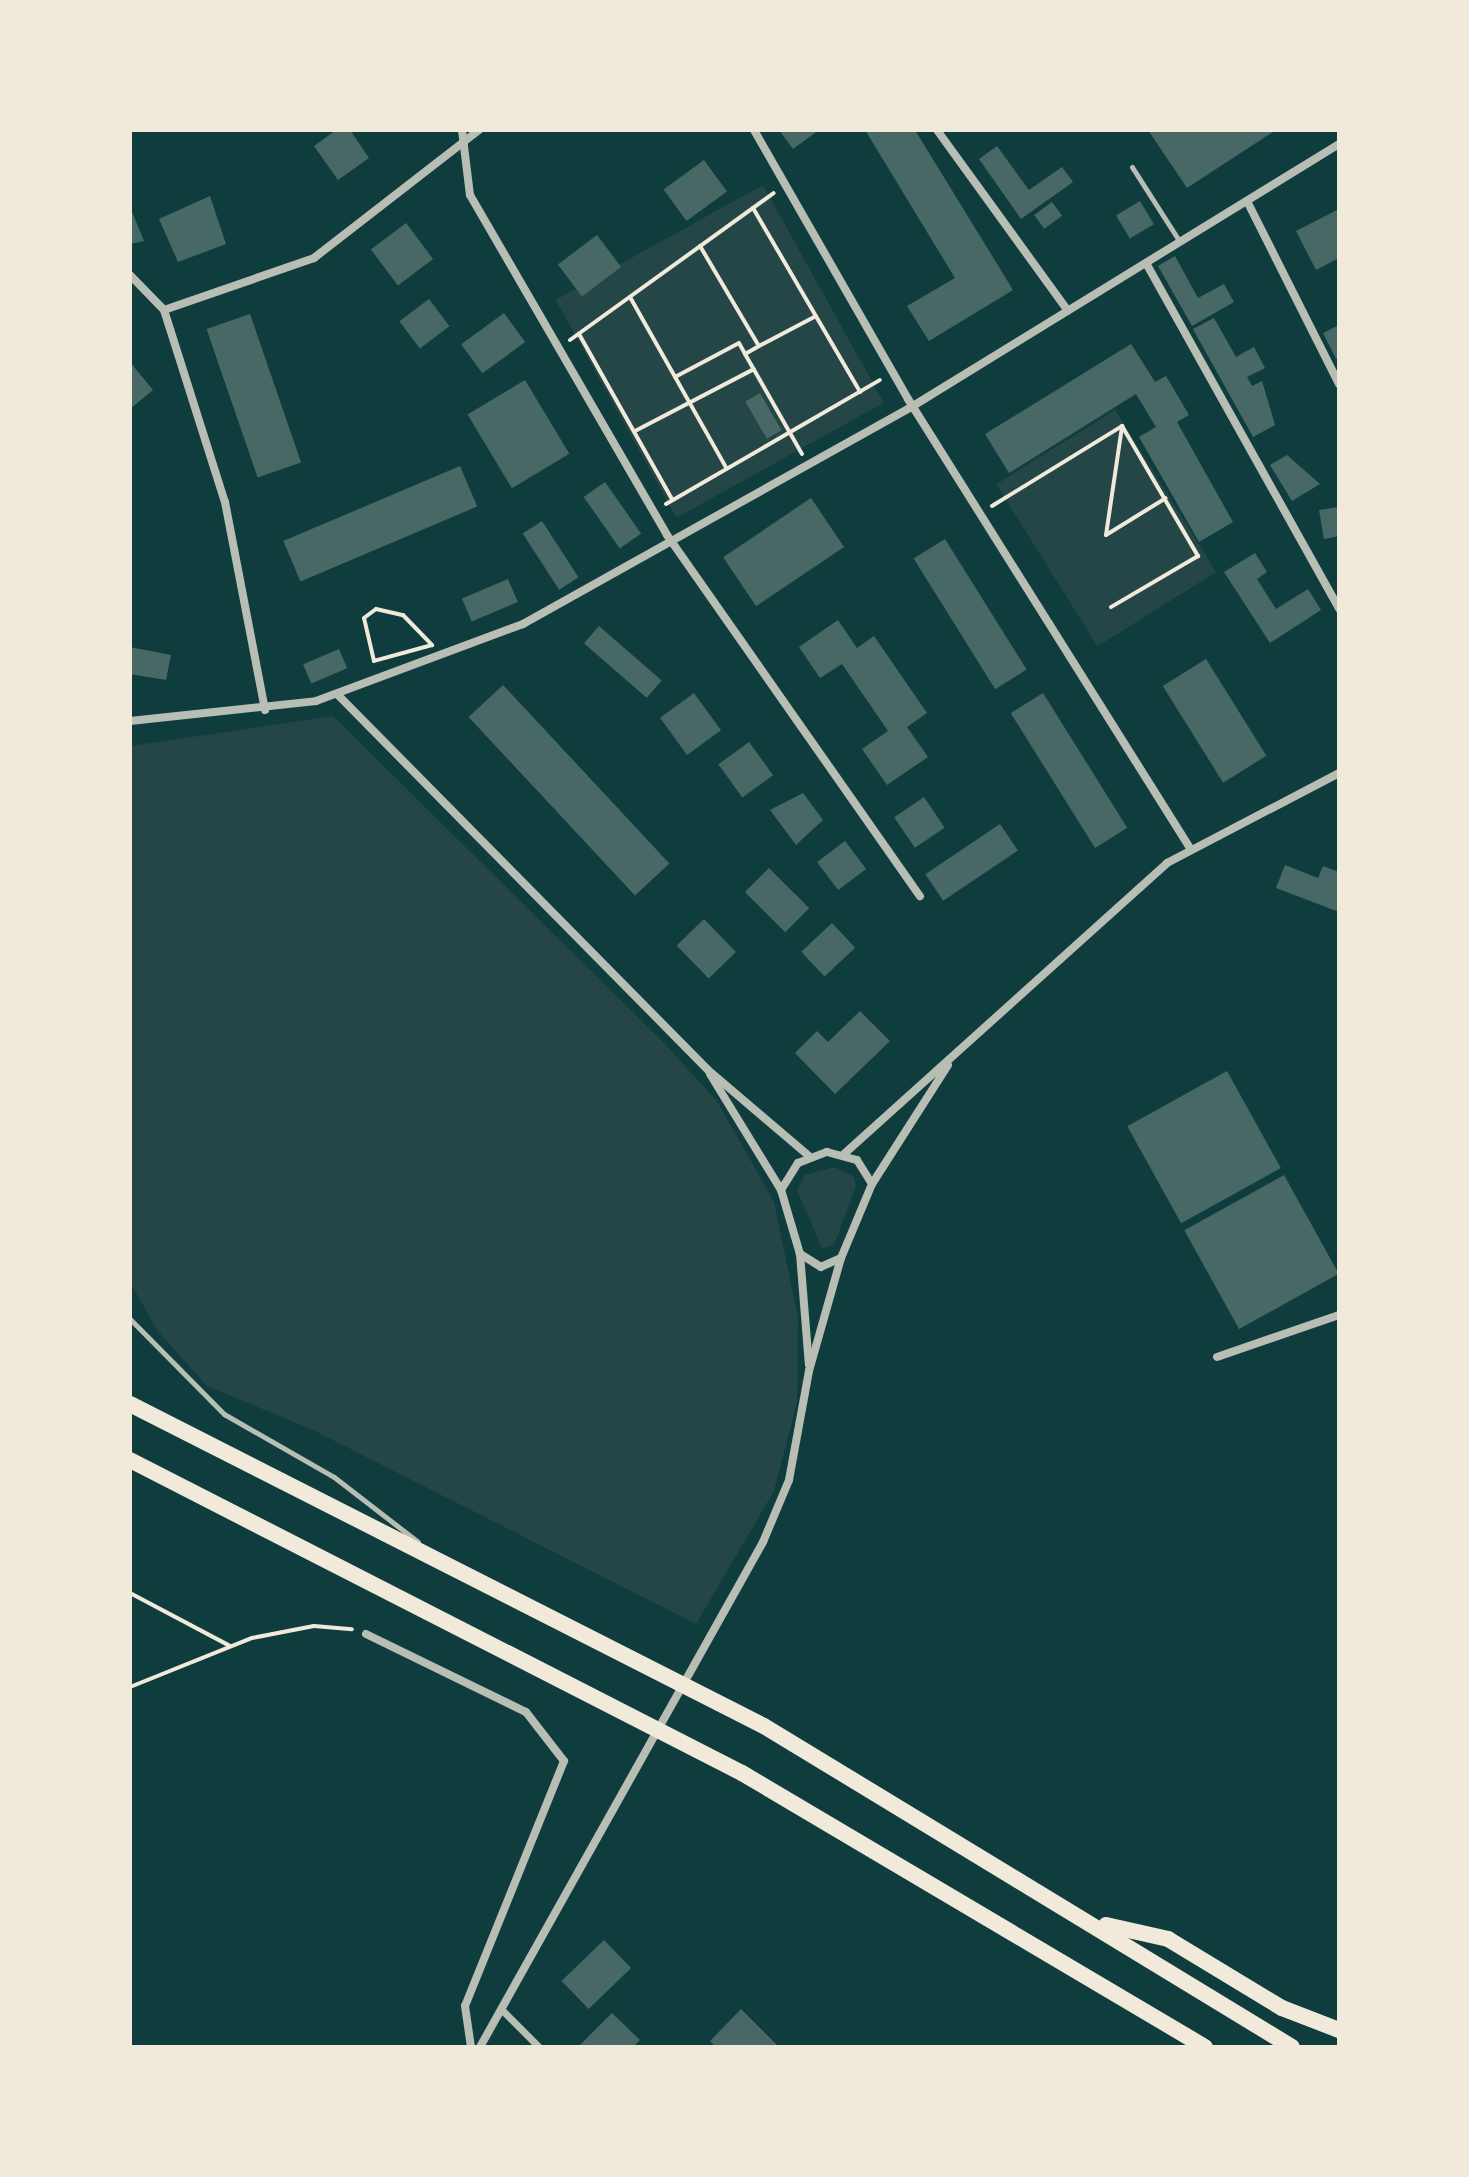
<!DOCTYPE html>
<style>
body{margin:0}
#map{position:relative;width:1469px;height:2177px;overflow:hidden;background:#0f3d3e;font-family:Manrope,sans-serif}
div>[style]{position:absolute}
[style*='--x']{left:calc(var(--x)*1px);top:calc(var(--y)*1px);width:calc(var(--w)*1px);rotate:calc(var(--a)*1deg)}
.green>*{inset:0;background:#244646;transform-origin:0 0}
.building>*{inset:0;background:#486865;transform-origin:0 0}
.path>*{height:4px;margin:-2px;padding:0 2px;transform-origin:2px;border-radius:2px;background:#f1e9da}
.service>*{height:5px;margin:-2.5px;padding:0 2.5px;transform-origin:2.5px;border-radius:2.5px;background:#b8beb3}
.pedestrian>*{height:7px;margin:-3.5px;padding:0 3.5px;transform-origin:3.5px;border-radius:3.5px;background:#b8beb3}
.minor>*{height:8px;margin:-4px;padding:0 4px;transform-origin:4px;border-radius:4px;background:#b8beb3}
.motorway>*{height:16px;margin:-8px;padding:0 8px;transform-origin:8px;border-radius:8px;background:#f1e9da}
span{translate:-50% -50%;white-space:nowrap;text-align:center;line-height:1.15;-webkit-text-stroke:6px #f1e9da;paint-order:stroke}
.frame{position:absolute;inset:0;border:132px solid #f1e9da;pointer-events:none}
</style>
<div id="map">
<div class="green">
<i style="left:763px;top:185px;width:249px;height:237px;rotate:61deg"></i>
<i style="left:1115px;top:410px;width:191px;height:140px;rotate:58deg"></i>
<i style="clip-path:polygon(333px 716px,663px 1042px,717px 1101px,774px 1202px,798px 1318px,797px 1402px,774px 1491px,696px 1624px,313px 1430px,207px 1386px,157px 1330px,130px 1282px,130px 746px)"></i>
<i style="clip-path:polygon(834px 1167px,853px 1176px,856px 1186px,834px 1245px,822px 1248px,797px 1190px,805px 1175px)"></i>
</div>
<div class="building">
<i style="clip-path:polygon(336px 130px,350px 130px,369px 158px,338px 180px,314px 146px)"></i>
<i style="clip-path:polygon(779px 130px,819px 130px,793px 149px)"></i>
<i style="clip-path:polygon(865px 130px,915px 130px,1013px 290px,929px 341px,907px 306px,955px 278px)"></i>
<i style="clip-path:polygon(1148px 130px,1276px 130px,1187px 188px)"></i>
<i style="clip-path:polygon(997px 146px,1029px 190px,1062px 167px,1073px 182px,1021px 219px,979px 159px)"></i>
<i style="left:704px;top:160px;width:39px;height:50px;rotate:54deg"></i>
<i style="clip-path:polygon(210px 196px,226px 244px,178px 262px,159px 219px)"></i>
<i style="left:1140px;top:201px;width:27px;height:28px;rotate:59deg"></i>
<i style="left:1052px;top:202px;width:17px;height:22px;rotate:54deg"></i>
<i style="clip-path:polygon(130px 207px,144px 241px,130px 244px)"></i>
<i style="clip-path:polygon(1337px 210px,1339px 258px,1316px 270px,1296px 231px)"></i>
<i style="left:406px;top:223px;width:45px;height:44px;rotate:53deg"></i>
<i style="left:597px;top:235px;width:40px;height:49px;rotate:53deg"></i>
<i style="clip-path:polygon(1175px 256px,1198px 298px,1224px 284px,1234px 302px,1192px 326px,1158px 266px)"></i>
<i style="left:429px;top:299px;width:34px;height:37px;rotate:53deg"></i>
<i style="left:504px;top:313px;width:36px;height:53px;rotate:54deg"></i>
<i style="left:250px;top:314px;width:157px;height:46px;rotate:71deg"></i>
<i style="clip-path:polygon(1214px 318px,1236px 357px,1254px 347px,1265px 368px,1247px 377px,1252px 386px,1262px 381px,1275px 425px,1253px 437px,1193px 329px)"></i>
<i style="clip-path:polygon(1339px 325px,1339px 358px,1336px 359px,1323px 333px)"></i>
<i style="clip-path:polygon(1131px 344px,1155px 382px,1166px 376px,1189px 415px,1177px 422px,1233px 522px,1199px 542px,1139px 437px,1156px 427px,1136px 394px,1009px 473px,985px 434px)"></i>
<i style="clip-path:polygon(130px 362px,153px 390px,130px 409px)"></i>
<i style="left:525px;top:380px;width:86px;height:67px;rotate:59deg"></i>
<i style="left:760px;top:393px;width:43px;height:17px;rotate:60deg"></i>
<i style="clip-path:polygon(1287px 455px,1320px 484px,1292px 501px,1270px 465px)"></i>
<i style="left:460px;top:466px;width:44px;height:192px;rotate:67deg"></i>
<i style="left:605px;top:482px;width:63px;height:26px;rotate:55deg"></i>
<i style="left:811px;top:498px;width:59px;height:106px;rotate:56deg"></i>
<i style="clip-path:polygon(1339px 507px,1339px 536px,1324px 539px,1319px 510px)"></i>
<i style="left:542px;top:521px;width:67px;height:23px;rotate:57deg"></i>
<i style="left:945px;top:539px;width:154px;height:37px;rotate:58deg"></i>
<i style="clip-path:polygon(1255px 553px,1267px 572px,1257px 579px,1276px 609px,1308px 589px,1321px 610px,1270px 643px,1224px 572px)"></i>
<i style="left:508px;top:579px;width:25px;height:50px;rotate:67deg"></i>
<i style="clip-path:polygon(838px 620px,857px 648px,874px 636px,927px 713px,907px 727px,928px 757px,887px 785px,862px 749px,888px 731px,842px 664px,820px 678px,799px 647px)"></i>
<i style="left:599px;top:626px;width:83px;height:23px;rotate:41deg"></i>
<i style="clip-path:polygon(130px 647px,171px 655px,166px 680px,130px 674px)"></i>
<i style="left:339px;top:649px;width:21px;height:39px;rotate:67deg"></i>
<i style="left:1206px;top:659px;width:114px;height:51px;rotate:58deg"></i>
<i style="left:503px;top:685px;width:244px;height:47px;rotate:47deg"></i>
<i style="left:694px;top:693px;width:46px;height:42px;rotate:54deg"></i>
<i style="left:1043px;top:693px;width:159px;height:38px;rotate:58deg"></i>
<i style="left:749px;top:742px;width:41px;height:38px;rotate:54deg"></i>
<i style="clip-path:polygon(803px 793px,823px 820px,796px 845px,770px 810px)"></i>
<i style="left:924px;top:797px;width:37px;height:36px;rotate:56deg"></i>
<i style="left:1000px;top:824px;width:32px;height:90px;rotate:56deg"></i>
<i style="left:845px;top:841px;width:35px;height:35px;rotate:53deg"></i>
<i style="clip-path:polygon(1285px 865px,1318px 878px,1323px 866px,1339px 872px,1339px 912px,1276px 888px)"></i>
<i style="left:769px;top:868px;width:57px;height:34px;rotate:45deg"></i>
<i style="left:704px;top:919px;width:46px;height:38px;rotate:46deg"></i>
<i style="left:832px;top:923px;width:34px;height:42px;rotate:47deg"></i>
<i style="clip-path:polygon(860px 1011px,890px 1041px,835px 1094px,795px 1053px,817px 1031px,828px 1042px)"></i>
<i style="left:1227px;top:1071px;width:111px;height:114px;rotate:61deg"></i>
<i style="left:1284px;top:1175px;width:113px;height:114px;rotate:61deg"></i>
<i style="left:604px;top:1940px;width:39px;height:59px;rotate:46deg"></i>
<i style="clip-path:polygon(741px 2009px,779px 2047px,716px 2047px,710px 2041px)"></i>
<i style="clip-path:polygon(612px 2013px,640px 2040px,633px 2047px,578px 2047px)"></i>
</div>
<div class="path">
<i style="--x:753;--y:208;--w:213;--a:59.8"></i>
<i style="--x:700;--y:246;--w:116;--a:59.5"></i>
<i style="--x:759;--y:346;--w:16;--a:150"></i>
<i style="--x:745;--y:354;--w:115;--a:60.3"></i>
<i style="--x:630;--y:297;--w:197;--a:60.6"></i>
<i style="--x:579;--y:334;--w:189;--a:60.6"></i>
<i style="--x:570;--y:340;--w:251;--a:-35.8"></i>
<i style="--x:759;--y:346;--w:64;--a:-27.8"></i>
<i style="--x:675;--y:377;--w:72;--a:-28"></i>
<i style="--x:739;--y:343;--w:13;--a:61"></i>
<i style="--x:635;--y:431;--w:134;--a:-27.5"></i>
<i style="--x:666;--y:504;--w:247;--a:-30.1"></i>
<i style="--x:992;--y:506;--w:153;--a:-31.6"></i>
<i style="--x:1122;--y:426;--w:151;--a:59.7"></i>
<i style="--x:1198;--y:556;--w:101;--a:149.6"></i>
<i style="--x:1106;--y:535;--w:110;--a:-81.6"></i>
<i style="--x:1106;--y:535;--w:70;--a:-31.7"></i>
<i style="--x:376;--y:609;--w:28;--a:13"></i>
<i style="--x:403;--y:615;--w:42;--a:46"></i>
<i style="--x:432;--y:645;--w:60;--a:164.6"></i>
<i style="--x:374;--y:661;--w:44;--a:-103.1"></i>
<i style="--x:364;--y:618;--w:15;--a:-37"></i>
<i style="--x:130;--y:1593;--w:113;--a:27.9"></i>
<i style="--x:130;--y:1687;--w:131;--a:-21.9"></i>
<i style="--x:252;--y:1638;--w:63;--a:-11"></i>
<i style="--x:314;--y:1626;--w:38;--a:5"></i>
</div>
<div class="service">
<i style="--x:1132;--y:167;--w:89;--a:57.4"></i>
<i style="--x:130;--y:1319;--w:134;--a:45.3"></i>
<i style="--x:224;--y:1414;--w:127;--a:29.8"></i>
<i style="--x:334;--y:1477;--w:106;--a:37.7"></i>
</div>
<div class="pedestrian">
<i style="--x:501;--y:2009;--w:54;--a:45"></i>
</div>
<div class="minor">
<i style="--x:462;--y:130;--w:65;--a:83"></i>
<i style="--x:470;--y:195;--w:393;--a:59.9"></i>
<i style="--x:667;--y:535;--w:441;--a:55"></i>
<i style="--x:754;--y:130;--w:310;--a:60.2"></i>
<i style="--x:908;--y:399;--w:530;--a:57.87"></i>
<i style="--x:937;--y:130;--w:223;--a:54.1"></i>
<i style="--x:1247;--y:201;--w:205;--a:63.3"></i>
<i style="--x:1146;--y:263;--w:396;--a:60.8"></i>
<i style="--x:130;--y:275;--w:49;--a:45.8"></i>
<i style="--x:164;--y:310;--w:201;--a:72.4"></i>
<i style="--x:225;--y:502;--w:212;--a:79.1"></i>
<i style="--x:164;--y:310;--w:159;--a:-19.1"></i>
<i style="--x:314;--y:258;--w:209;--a:-37.8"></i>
<i style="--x:338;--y:695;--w:527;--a:45.38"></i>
<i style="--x:708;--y:1070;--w:133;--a:40.4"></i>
<i style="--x:130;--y:721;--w:187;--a:-6.1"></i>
<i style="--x:316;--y:701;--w:221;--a:-20.4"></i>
<i style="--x:523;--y:624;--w:447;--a:-29.2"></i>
<i style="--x:913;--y:406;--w:500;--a:-31.59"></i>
<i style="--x:710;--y:1074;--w:136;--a:58.5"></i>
<i style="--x:827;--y:1152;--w:31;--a:15"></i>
<i style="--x:857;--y:1160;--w:28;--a:58"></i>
<i style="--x:872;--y:1184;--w:80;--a:112.7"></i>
<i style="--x:841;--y:1258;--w:22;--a:156"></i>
<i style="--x:821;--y:1267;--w:25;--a:-148"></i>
<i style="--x:800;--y:1254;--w:67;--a:-106.5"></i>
<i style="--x:781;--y:1190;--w:32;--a:-58"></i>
<i style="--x:798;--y:1163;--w:31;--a:-21"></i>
<i style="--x:844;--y:1154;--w:435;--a:-42"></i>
<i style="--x:1167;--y:863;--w:194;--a:-27.6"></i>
<i style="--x:872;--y:1184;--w:141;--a:-57.4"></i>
<i style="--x:800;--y:1254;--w:111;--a:85.4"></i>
<i style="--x:1217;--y:1357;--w:129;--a:-19"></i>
<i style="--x:366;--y:1634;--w:178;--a:26"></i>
<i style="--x:526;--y:1712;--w:62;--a:52.2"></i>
<i style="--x:564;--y:1761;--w:264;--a:112"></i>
<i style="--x:465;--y:2006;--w:41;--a:81.7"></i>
<i style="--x:480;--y:2047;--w:579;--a:-60.73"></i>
<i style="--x:763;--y:1542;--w:67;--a:-67.2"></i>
<i style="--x:789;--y:1480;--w:111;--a:-79.6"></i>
<i style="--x:809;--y:1371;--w:117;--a:-74.2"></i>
</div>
<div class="motorway">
<i style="--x:130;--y:1404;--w:711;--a:26.93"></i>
<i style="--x:764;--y:1726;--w:618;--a:31.3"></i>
<i style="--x:130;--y:1460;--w:687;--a:27.09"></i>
<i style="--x:742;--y:1773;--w:538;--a:30.62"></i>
<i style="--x:1106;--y:1925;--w:64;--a:12.7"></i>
<i style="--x:1168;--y:1939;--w:133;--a:31.2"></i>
<i style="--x:1282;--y:2008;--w:61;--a:21.1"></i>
</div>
<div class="frame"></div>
</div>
